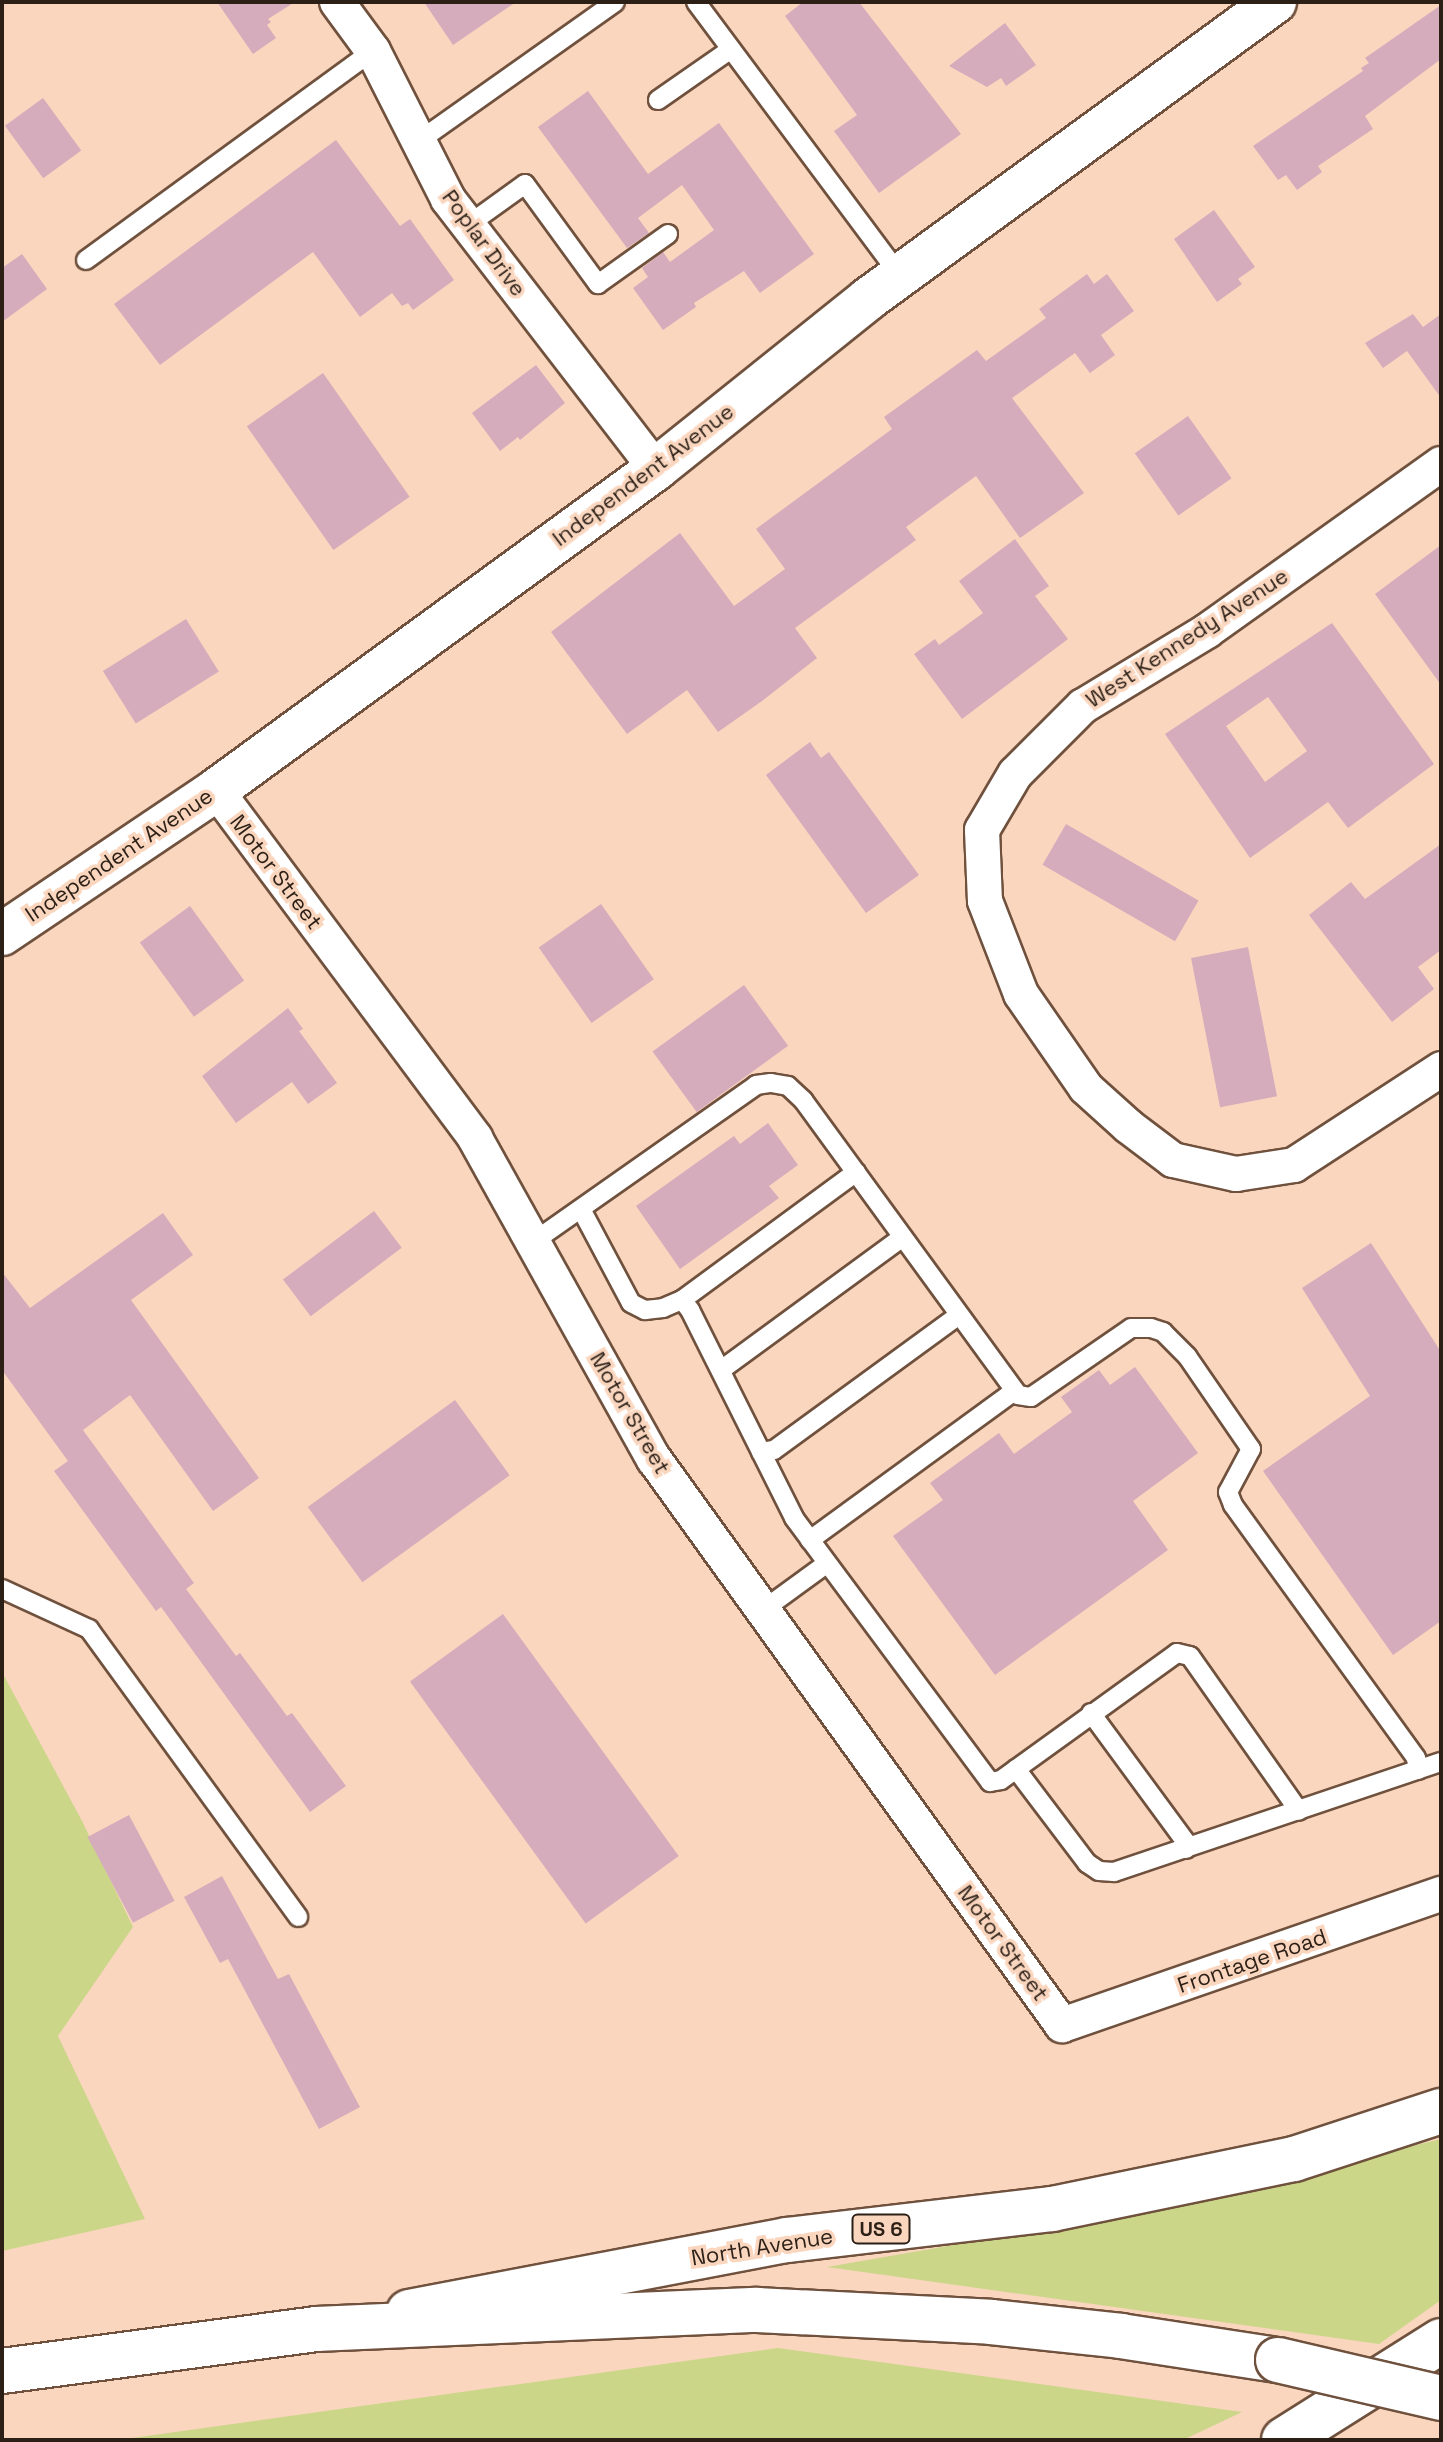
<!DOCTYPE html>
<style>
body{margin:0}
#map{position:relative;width:1443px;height:2442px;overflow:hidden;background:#fad6bf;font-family:"Space Grotesk",sans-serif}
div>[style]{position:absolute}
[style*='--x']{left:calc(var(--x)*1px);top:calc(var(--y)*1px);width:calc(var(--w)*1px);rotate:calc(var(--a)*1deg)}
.green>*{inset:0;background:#cbd688}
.building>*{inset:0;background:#d5acbb;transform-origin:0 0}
.roads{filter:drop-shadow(2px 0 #6f513d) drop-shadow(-2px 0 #6f513d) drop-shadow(0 2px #6f513d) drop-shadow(0 -2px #6f513d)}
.service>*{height:18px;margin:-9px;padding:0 9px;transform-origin:9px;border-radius:9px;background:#fff}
.minor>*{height:34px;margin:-17px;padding:0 17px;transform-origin:17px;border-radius:17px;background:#fff}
.tertiary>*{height:42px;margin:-21px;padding:0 21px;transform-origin:21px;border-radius:21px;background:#fff}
.primary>*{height:44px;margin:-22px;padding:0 22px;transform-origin:22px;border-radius:22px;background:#fff}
.trunk>*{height:44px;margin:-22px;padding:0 22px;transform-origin:22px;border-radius:22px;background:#fff}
.bridges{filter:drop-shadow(2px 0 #6f513d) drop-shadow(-2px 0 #6f513d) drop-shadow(0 2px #6f513d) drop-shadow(0 -2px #6f513d)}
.trunk-bridge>*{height:44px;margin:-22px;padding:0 22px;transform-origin:22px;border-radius:22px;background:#fff}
span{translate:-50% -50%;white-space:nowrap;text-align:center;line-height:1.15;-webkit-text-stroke:7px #fad6bf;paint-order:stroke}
.shield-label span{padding:2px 6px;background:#fad6bf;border:2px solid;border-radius:6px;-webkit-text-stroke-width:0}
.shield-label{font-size:20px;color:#2b1f16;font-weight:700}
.street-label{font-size:22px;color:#2b1f16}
.frame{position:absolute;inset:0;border:4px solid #2b1f16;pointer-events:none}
</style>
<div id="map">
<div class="green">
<i style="clip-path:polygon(2px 1672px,82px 1821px,133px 1927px,58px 2036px,145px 2219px,2px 2251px)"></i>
<i style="clip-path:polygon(1441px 2139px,1441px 2300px,1379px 2344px,827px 2267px,1138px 2213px)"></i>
<i style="clip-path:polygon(778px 2348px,1242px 2412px,1183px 2440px,118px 2440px)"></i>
</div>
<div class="building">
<i style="clip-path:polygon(217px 2px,295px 2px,268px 19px,271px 22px,267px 25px,276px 38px,253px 54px)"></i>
<i style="clip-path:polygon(424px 2px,516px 2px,453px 45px)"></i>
<i style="clip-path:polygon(803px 2px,859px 2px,961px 134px,879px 193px,834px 131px,857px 115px,785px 16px)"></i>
<i style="clip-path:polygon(1441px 5px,1441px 59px,1365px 116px,1373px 129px,1318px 166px,1322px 172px,1297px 190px,1286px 175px,1278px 180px,1253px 146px,1363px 71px,1361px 68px,1369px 63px,1365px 58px)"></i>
<i style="clip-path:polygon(1005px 23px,1036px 65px,1006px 86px,1001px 78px,987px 87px,949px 66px)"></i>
<i style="clip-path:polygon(588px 91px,648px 174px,719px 123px,814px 254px,760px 293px,744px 271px,694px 303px,696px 307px,663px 330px,633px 288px,648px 277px,642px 268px,663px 252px,670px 262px,714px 230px,682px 185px,638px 218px,649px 233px,627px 248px,538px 127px)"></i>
<i style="left:43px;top:98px;width:65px;height:47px;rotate:54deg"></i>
<i style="clip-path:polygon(336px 140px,400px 226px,410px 219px,454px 280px,413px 310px,408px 303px,402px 306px,392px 293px,360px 317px,313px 252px,160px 365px,114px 304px)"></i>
<i style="clip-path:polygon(1214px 210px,1255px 267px,1238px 279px,1242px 284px,1217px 302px,1174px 239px)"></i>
<i style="clip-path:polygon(22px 254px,47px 289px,2px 322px,2px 268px)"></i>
<i style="clip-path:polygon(1087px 274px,1094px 284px,1107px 274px,1134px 311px,1101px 335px,1115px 355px,1090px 373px,1075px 353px,1012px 398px,1084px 493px,1020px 538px,976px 476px,906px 527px,916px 540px,795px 628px,817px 658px,762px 701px,718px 732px,687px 690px,627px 734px,551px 632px,680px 533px,734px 606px,785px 569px,756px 529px,892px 429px,884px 417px,977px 350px,986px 361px,1046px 318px,1039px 309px)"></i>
<i style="clip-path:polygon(1413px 314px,1423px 327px,1441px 314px,1441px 398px,1407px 351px,1383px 368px,1365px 343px)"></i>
<i style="clip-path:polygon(536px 365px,565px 403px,520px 440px,518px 437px,500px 451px,472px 413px)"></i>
<i style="left:323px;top:373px;width:151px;height:93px;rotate:55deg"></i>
<i style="left:1188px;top:416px;width:76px;height:65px;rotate:55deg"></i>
<i style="clip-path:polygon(1015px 539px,1049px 586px,1035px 596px,1068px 639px,962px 719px,914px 654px,935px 639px,939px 645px,983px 613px,959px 581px)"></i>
<i style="clip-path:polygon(1441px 545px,1441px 685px,1375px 594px)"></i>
<i style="left:186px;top:619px;width:62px;height:98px;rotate:58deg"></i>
<i style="clip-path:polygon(evenodd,1332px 623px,1434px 764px,1348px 828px,1328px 802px,1250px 858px,1165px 734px,1332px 623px,1268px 697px,1307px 751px,1265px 782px,1226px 726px,1268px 697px)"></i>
<i style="clip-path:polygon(810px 742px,821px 758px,829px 752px,919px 875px,866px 913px,766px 775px)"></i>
<i style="left:1066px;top:824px;width:153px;height:47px;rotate:30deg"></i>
<i style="clip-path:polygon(1441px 844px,1441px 950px,1418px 967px,1434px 989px,1392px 1022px,1309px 915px,1351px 882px,1365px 899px)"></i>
<i style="left:601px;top:904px;width:92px;height:76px;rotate:55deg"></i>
<i style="left:190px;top:906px;width:92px;height:62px;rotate:54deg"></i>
<i style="left:1248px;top:947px;width:152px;height:58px;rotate:79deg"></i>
<i style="left:744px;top:985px;width:75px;height:113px;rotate:54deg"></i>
<i style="clip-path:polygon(288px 1008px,303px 1029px,299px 1031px,337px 1083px,308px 1104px,292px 1082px,236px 1123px,202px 1076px)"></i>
<i style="clip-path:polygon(768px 1123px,798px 1165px,769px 1186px,779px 1198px,680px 1269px,636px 1206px,734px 1136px,740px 1144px)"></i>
<i style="left:374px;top:1211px;width:46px;height:114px;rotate:53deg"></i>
<i style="clip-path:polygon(163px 1213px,193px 1255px,131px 1300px,259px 1478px,213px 1511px,130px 1395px,83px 1430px,194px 1583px,186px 1589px,236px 1656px,240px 1653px,287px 1716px,292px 1713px,346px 1786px,310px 1812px,161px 1607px,156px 1611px,54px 1471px,68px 1461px,2px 1370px,2px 1272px,30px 1308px)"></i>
<i style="clip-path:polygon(1371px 1243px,1441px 1352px,1441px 1621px,1393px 1655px,1263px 1471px,1370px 1396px,1302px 1288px)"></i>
<i style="clip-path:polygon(1135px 1367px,1198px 1453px,1133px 1501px,1168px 1550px,995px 1675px,893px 1536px,943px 1500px,930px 1483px,999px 1433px,1014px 1454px,1072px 1412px,1061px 1397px,1099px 1370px,1110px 1385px)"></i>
<i style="left:455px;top:1400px;width:93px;height:182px;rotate:54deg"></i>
<i style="left:503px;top:1614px;width:299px;height:115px;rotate:54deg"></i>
<i style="left:129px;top:1815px;width:97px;height:47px;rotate:62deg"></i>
<i style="clip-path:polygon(222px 1876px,278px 1979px,289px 1974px,360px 2107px,319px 2129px,228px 1959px,220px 1963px,184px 1897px)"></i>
</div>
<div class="roads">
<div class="service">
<i style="--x:696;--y:2;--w:342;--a:53.3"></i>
<i style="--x:658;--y:100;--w:89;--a:-34.9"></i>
<i style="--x:419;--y:141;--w:240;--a:-35.3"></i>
<i style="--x:468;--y:225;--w:70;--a:-35.7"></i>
<i style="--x:525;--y:184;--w:124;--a:53.9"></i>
<i style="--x:598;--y:284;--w:86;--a:-35.5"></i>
<i style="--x:86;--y:260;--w:355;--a:-36.1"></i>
<i style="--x:581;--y:1209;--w:106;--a:62"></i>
<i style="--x:631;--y:1303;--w:16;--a:27"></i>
<i style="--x:645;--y:1310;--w:18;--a:-6"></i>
<i style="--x:663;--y:1308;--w:21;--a:-23"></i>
<i style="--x:682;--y:1300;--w:13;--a:51"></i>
<i style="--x:690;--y:1310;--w:233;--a:63.4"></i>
<i style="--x:794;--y:1518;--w:329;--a:53.4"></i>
<i style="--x:990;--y:1782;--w:11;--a:-10"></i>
<i style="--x:1001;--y:1780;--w:217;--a:-35.8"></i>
<i style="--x:1177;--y:1653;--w:13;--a:13"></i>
<i style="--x:1190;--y:1656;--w:189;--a:54.9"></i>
<i style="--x:533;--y:1242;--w:273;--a:-35.1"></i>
<i style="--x:756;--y:1085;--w:15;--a:-8"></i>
<i style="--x:771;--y:1083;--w:17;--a:10"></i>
<i style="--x:788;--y:1086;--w:21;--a:43"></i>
<i style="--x:803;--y:1100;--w:365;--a:53.9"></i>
<i style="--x:1018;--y:1395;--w:13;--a:9"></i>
<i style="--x:1031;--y:1397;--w:121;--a:-34.6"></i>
<i style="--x:1131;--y:1328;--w:20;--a:0"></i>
<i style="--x:1151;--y:1328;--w:13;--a:18"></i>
<i style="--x:1163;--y:1332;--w:34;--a:45"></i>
<i style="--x:1187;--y:1356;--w:113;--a:55.5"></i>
<i style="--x:1251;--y:1449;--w:49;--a:118.1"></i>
<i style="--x:1228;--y:1492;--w:14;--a:69"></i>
<i style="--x:1233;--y:1505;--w:312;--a:54.1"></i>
<i style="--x:1416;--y:1758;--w:12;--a:81"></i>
<i style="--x:682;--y:1300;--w:216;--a:-36.3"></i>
<i style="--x:721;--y:1370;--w:225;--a:-36.2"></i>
<i style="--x:761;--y:1452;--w:13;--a:-9"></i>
<i style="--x:774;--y:1450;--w:229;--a:-36.1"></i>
<i style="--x:810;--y:1540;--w:253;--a:-36.1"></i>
<i style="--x:2;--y:1589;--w:96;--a:24.7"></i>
<i style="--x:89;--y:1629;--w:356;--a:54"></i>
<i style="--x:763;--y:1610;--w:78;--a:-36.1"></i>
<i style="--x:1091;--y:1713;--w:159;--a:53.7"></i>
<i style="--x:1185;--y:1841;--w:8;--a:83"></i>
<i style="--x:1016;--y:1769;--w:118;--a:52.9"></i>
<i style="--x:1087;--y:1863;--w:14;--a:34"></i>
<i style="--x:1099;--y:1871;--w:15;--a:4"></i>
<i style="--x:1114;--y:1872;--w:345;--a:-18.6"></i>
</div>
<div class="minor">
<i style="--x:337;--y:2;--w:61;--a:53.7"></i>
<i style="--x:373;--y:51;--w:166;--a:63.1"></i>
<i style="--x:448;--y:199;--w:341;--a:52.4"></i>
<i style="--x:1441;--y:464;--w:287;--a:144.5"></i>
<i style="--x:1207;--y:631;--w:145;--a:148.8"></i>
<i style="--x:1083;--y:706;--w:96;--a:135"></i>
<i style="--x:1015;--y:774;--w:65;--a:120.5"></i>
<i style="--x:982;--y:830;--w:71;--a:87.6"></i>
<i style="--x:985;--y:901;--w:100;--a:68.8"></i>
<i style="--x:1021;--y:994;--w:114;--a:55.3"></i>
<i style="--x:1086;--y:1088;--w:57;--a:42.1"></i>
<i style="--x:1128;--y:1126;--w:56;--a:37.1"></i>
<i style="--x:1173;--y:1160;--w:65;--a:12.5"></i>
<i style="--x:1236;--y:1174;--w:59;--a:-8.8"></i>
<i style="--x:1294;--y:1165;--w:176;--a:-33.1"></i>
<i style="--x:216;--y:790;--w:434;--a:53.3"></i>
<i style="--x:475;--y:1138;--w:368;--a:60.9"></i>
<i style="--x:654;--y:1459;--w:698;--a:54.21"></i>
<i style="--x:1062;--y:2025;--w:401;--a:-19.1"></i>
</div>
<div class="tertiary">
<i style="--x:2;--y:934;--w:258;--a:-33.9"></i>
<i style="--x:216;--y:790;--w:545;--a:-36.11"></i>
<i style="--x:656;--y:469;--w:272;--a:-38.7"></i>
<i style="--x:868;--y:299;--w:504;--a:-36.12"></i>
</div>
<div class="primary">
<i style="--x:409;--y:2312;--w:385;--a:-10.8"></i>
<i style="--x:787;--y:2240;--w:267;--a:-6.7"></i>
<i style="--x:1052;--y:2209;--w:247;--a:-11.7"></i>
<i style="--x:1294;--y:2159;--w:155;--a:-18.1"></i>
<i style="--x:1284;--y:2440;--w:186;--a:-32.2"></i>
</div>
<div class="trunk">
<i style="--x:2;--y:2371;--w:317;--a:-7.6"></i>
<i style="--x:316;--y:2329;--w:441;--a:-2.5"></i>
<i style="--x:757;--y:2310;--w:234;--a:2.9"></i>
<i style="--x:991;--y:2322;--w:131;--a:6.1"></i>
<i style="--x:1121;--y:2336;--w:159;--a:8.7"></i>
</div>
</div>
<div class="bridges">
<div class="trunk-bridge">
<i style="--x:1278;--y:2360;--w:167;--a:13.1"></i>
</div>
</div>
<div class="shield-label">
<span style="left:881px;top:2229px">US 6</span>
</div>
<div class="street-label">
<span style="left:484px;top:243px;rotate:54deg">Poplar Drive</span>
<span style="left:643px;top:475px;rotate:-37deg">Independent Avenue</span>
<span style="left:1187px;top:638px;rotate:-33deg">West Kennedy Avenue</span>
<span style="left:119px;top:855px;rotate:-34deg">Independent Avenue</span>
<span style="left:276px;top:872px;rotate:53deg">Motor Street</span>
<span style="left:630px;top:1413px;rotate:60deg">Motor Street</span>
<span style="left:1003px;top:1943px;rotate:54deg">Motor Street</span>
<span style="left:1252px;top:1961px;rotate:-19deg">Frontage Road</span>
<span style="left:762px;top:2247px;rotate:-9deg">North Avenue</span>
</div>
<div class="frame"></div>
</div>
